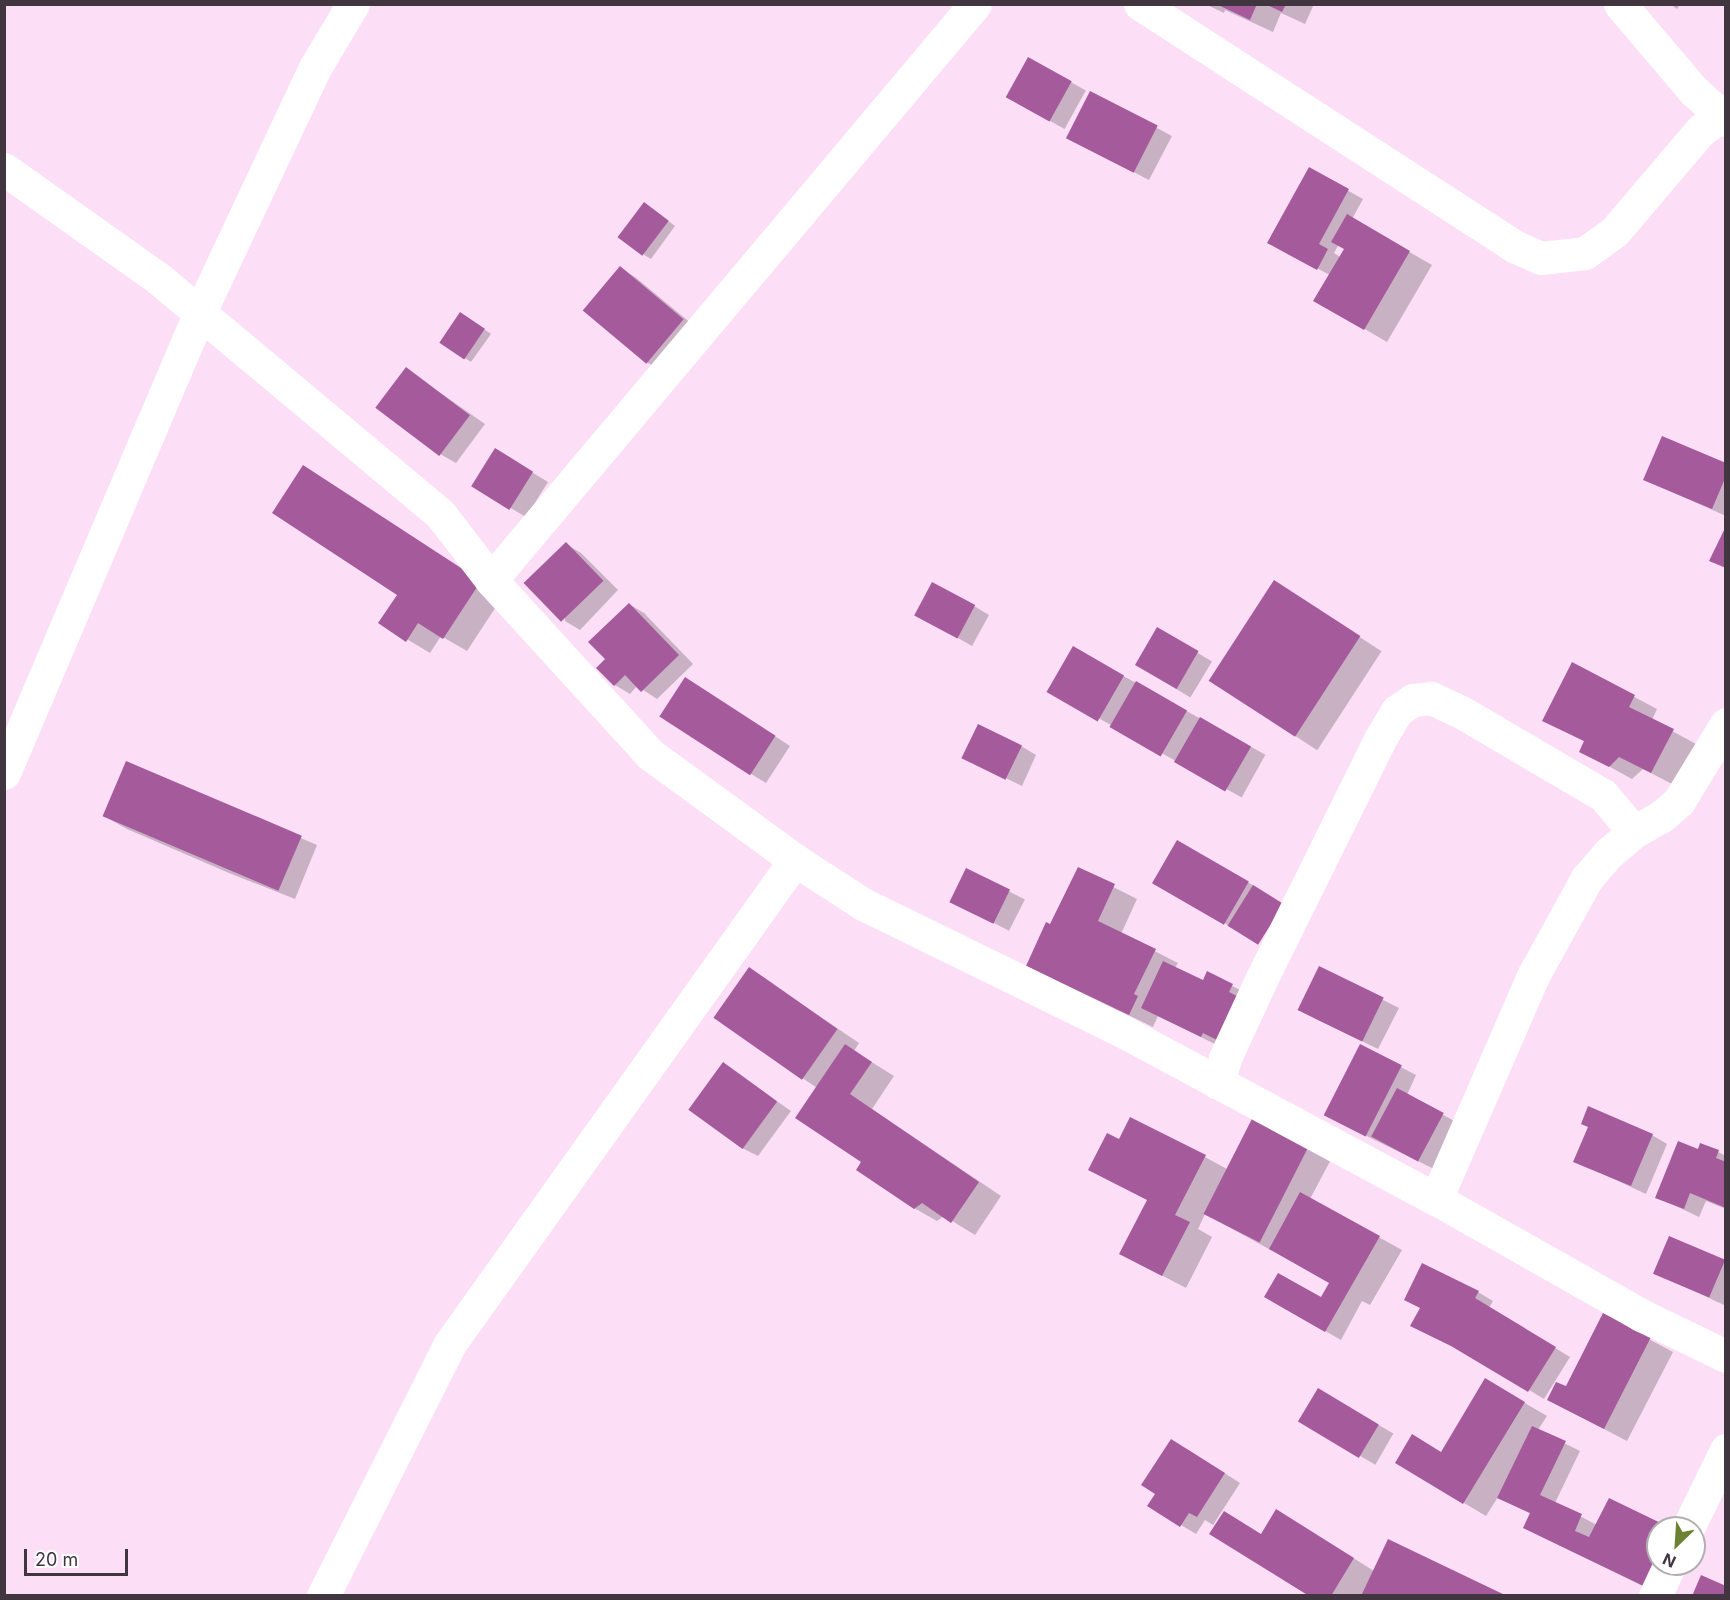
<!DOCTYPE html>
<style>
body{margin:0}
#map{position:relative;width:1730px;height:1600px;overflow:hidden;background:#fcdef6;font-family:Inter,sans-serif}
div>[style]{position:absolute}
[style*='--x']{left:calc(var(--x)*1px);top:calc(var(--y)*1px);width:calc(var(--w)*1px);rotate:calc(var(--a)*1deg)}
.shadow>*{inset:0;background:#0003;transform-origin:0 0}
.building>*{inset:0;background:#a55b9b;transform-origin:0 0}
.minor>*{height:33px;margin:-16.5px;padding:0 16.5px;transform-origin:16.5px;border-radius:16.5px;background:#fff}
.tertiary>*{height:33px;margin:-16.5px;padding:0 16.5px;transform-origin:16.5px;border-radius:16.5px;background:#fff}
span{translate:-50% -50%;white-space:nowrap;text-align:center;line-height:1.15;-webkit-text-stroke:6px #fff;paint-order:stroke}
.frame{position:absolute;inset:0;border:6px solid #41353f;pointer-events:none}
.north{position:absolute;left:1646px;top:1516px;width:60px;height:60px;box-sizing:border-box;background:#fff;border:2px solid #b3aeb2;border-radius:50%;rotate:205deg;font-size:16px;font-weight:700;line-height:24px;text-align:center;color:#41353f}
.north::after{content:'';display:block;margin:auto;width:21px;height:27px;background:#6c8132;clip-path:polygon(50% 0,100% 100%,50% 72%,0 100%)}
.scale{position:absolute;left:24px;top:1549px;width:104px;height:27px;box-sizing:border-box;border:3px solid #41353f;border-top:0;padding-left:8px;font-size:18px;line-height:21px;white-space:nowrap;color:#41353f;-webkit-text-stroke:4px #fff;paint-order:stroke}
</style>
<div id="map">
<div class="shadow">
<i style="clip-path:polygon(1205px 4px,1314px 4px,1305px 24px,1281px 13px,1273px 32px,1225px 10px,1224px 13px)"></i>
<i style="clip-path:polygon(1670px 4px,1680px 4px,1677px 9px)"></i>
<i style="left:1029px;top:59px;width:65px;height:44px;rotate:29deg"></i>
<i style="clip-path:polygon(1157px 128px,1172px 136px,1149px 180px,1083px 146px)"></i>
<i style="clip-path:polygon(evenodd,1309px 169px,1363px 199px,1352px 219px,1432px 265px,1387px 342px,1315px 300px,1330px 275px,1284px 251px,1309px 169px,1339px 244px,1346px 248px,1340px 257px,1334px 253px,1339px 244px)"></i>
<i style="clip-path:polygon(651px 208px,675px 226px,651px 259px,644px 255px)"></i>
<i style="clip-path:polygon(620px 268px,635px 277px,698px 329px,663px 371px,648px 363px,585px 311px)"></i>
<i style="clip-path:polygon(468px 318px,491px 334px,471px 362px,441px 342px)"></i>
<i style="clip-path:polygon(406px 369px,485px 424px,456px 463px,440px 454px)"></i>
<i style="clip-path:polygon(510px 459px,548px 482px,526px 517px,473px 486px)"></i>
<i style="clip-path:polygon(1726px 464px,1726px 516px,1645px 480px)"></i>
<i style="clip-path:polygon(274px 513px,503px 596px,467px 651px,441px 636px,430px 653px,380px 623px,399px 595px)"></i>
<i style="clip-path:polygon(566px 544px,581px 553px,618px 590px,580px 630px,565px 621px)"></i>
<i style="left:1275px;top:582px;width:127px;height:118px;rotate:33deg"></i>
<i style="clip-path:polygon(629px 604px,644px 613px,693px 664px,657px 699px,637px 686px,630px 694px,615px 685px,608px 659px)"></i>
<i style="clip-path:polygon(974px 606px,989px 615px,972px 646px,916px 614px)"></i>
<i style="left:1158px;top:629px;width:63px;height:42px;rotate:31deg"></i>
<i style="left:1073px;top:648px;width:220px;height:49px;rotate:29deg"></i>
<i style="clip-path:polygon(1572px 664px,1657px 709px,1652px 720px,1696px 744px,1674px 785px,1643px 769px,1632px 779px,1581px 751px,1585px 742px,1544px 720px)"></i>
<i style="clip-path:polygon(701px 688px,790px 746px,766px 783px,751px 774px)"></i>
<i style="clip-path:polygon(1021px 746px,1036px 755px,1022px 786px,964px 758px)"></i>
<i style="clip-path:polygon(228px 807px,317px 845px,295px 899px,229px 873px,127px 829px,104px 816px)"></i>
<i style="left:1178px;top:842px;width:98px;height:47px;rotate:30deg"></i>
<i style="clip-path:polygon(1078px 869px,1137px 899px,1121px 934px,1178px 963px,1175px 968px,1204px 982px,1207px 973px,1248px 994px,1217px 1045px,1158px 1016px,1153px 1027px,1051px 978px,1051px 926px)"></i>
<i style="left:967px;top:870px;width:65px;height:35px;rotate:27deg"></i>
<i style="clip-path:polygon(1320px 968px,1399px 1008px,1378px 1049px,1314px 1018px)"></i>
<i style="clip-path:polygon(750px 969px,859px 1043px,854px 1051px,894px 1076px,872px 1109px,1001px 1196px,975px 1235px,944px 1216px,937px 1221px,914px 1208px,863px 1162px,817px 1088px,715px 1018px)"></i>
<i style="clip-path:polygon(1361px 1046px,1416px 1075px,1407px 1095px,1458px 1123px,1434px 1169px,1342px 1124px)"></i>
<i style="clip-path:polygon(724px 1064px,791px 1111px,758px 1156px,742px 1148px)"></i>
<i style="clip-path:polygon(1259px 1109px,1336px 1150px,1310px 1199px,1402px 1250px,1370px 1305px,1362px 1301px,1341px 1340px,1266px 1297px,1322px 1300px,1331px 1283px,1205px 1214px,1198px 1229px,1212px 1237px,1186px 1288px,1121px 1254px,1148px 1200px,1120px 1141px,1205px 1157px,1227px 1169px)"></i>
<i style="clip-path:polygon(1590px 1127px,1652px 1135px,1667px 1144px,1646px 1194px,1575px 1161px)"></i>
<i style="clip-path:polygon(1698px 1151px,1718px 1152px,1726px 1156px,1726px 1209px,1706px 1201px,1699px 1217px,1657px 1197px)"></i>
<i style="clip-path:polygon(1670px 1238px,1726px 1262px,1724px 1305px,1655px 1273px)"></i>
<i style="clip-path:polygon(1478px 1292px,1493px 1301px,1489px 1308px,1570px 1357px,1544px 1399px,1465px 1352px,1427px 1334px)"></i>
<i style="clip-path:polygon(1604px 1315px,1673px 1352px,1627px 1441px,1548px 1400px,1567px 1388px)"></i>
<i style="clip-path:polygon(1486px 1380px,1547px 1416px,1538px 1430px,1580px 1451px,1555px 1503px,1597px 1525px,1609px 1500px,1667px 1528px,1658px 1528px,1658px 1564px,1663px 1596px,1540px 1536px,1531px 1514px,1498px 1497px,1486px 1516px,1464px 1503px,1442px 1453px)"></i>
<i style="left:1318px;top:1390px;width:87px;height:36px;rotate:30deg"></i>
<i style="clip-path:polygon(1187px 1449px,1240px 1483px,1213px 1525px,1205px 1520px,1196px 1534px,1181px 1525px)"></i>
<i style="clip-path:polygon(1299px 1524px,1374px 1571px,1503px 1596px,1312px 1596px)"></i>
</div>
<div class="building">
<i style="clip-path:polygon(1216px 4px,1257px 4px,1250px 20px)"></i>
<i style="clip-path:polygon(1265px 4px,1286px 4px,1282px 12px)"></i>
<i style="left:1028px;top:57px;width:50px;height:46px;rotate:29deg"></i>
<i style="left:1090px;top:91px;width:76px;height:53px;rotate:27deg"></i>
<i style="clip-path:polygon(1309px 167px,1349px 189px,1319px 244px,1328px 249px,1317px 270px,1267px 243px)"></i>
<i style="left:644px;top:202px;width:31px;height:44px;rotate:37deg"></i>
<i style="clip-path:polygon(1347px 214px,1410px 251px,1364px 330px,1313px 301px,1344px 249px,1331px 242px)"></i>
<i style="left:620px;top:266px;width:83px;height:58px;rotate:40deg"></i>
<i style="left:460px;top:312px;width:30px;height:37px;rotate:34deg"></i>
<i style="left:406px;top:367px;width:80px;height:51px;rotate:37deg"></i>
<i style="clip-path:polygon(1662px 436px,1726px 463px,1726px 476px,1712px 509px,1643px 480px)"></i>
<i style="left:495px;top:448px;width:45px;height:45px;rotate:32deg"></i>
<i style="clip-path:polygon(303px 465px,481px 581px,443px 639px,418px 623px,406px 642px,378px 623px,397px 595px,272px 513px)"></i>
<i style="clip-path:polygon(1726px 526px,1726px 568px,1709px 561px)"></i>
<i style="left:566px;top:542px;width:54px;height:59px;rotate:46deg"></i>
<i style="left:1274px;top:580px;width:103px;height:120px;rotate:33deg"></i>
<i style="left:932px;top:582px;width:49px;height:38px;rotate:28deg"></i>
<i style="clip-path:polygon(629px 603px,679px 655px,641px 692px,625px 675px,614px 686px,596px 668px,605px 659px,588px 642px)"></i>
<i style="left:1157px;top:627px;width:48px;height:44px;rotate:30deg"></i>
<i style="left:1073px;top:646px;width:59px;height:53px;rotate:30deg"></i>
<i style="clip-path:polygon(1572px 662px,1635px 695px,1629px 707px,1674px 729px,1651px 773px,1619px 757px,1609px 767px,1579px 752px,1584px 741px,1542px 721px)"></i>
<i style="left:685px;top:677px;width:108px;height:47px;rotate:33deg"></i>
<i style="left:1136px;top:681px;width:59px;height:53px;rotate:30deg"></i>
<i style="left:1200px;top:717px;width:59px;height:52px;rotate:30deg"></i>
<i style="left:978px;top:724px;width:49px;height:38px;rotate:26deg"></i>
<i style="left:126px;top:761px;width:191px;height:60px;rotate:23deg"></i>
<i style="left:1177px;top:840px;width:83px;height:50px;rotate:30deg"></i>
<i style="clip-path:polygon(1078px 867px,1115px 884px,1098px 921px,1156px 949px,1134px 994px,1138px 996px,1129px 1015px,1026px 966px,1046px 922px,1050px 924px)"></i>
<i style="left:966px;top:868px;width:49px;height:38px;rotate:26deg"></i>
<i style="left:1253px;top:885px;width:36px;height:48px;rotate:32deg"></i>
<i style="clip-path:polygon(1163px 961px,1203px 980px,1207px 971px,1233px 984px,1229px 992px,1241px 998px,1221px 1042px,1203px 1033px,1201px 1037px,1141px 1008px)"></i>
<i style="left:1319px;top:966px;width:72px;height:49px;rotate:26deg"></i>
<i style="left:749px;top:967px;width:108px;height:62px;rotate:35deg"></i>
<i style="clip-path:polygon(845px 1044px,872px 1062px,850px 1094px,979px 1182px,951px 1223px,922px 1203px,914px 1209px,856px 1170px,861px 1162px,795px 1118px)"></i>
<i style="left:1360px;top:1044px;width:47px;height:80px;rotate:27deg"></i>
<i style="left:723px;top:1062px;width:67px;height:59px;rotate:36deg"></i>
<i style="left:1397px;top:1088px;width:53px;height:55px;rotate:28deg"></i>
<i style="clip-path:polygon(1588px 1106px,1653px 1134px,1631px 1186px,1573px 1162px,1588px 1127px,1581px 1124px)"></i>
<i style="left:1258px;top:1107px;width:63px;height:120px;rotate:27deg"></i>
<i style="clip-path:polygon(1130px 1117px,1206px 1155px,1175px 1215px,1190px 1222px,1162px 1276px,1119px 1254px,1147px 1200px,1088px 1170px,1107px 1133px,1119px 1139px)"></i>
<i style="clip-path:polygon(1678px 1141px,1698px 1149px,1700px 1143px,1719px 1150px,1716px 1158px,1726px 1162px,1726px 1208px,1690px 1193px,1684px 1209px,1655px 1198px)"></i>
<i style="clip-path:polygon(1300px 1192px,1380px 1236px,1325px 1332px,1264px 1297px,1278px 1273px,1321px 1297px,1329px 1283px,1269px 1249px)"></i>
<i style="left:1669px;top:1236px;width:61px;height:41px;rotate:23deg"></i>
<i style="clip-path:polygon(1422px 1263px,1479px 1291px,1475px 1298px,1556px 1347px,1528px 1392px,1451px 1346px,1410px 1326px,1420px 1308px,1404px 1300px)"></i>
<i style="clip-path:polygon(1603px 1313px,1651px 1337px,1604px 1429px,1547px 1400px,1556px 1382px,1566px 1386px)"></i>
<i style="clip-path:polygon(1485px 1378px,1525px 1402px,1463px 1504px,1395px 1463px,1412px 1434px,1441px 1452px)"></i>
<i style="left:1318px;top:1388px;width:71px;height:39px;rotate:31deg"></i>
<i style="clip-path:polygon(1532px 1426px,1566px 1441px,1540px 1495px,1582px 1514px,1575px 1531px,1589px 1537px,1609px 1498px,1671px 1528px,1658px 1528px,1658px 1564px,1650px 1589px,1523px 1528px,1530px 1513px,1497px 1498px)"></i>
<i style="clip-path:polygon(1171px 1439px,1225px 1473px,1197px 1517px,1189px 1513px,1180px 1527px,1147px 1506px,1155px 1494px,1141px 1485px)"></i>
<i style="clip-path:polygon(1276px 1509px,1354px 1558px,1331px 1596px,1309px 1596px,1209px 1534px,1224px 1511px,1261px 1534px)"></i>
<i style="clip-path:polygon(1388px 1539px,1507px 1596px,1361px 1596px)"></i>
<i style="clip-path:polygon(1701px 1575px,1726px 1586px,1726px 1596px,1692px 1596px)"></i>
</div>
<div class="minor">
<i style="--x:1140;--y:4;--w:448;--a:32.9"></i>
<i style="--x:1516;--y:247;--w:27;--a:24"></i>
<i style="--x:1541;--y:258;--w:44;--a:-6.5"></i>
<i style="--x:1585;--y:253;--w:37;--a:-36"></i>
<i style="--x:1615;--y:231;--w:131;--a:-49.6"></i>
<i style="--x:1700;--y:131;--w:26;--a:-36"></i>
<i style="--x:1620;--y:4;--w:113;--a:49.7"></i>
<i style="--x:1693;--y:90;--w:45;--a:42.3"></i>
<i style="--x:4;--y:169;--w:189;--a:35.3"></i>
<i style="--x:158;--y:278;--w:369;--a:39.9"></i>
<i style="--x:441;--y:515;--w:82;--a:52.4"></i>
<i style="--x:491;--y:580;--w:237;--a:47.6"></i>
<i style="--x:651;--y:755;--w:178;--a:36.1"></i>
<i style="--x:795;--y:860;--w:81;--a:32.9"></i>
<i style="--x:863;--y:904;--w:293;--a:26.1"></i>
<i style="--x:1126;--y:1033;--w:352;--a:28.2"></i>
<i style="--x:1436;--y:1199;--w:236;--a:29.5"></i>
<i style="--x:1641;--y:1315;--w:94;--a:25.8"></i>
<i style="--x:491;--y:580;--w:752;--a:-49.96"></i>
<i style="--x:1218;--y:1083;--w:26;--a:-74"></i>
<i style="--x:1225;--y:1058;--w:88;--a:-65.2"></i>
<i style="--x:1262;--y:978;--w:267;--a:-63.7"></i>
<i style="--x:1380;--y:739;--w:33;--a:-59"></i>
<i style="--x:1397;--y:711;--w:19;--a:-35"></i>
<i style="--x:1413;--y:700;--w:18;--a:-6"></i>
<i style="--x:1431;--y:698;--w:35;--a:25"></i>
<i style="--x:1463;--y:713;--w:162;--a:30.4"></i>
<i style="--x:1603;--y:795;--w:48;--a:50"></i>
<i style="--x:1436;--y:1199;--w:245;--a:-66.5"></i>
<i style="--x:1534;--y:974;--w:110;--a:-61.1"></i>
<i style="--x:1587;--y:878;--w:35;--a:-49"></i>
<i style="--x:1610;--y:852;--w:31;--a:-40"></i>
<i style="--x:1634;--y:832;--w:32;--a:-30"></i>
<i style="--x:1662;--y:816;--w:23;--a:-41"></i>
<i style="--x:1679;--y:801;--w:90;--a:-58.6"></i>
<i style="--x:1688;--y:1528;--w:87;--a:-64"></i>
<i style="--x:323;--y:1596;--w:281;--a:-63.3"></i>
<i style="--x:449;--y:1345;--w:596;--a:-54.5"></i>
<i style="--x:1655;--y:1596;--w:35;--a:-65"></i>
</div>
<div class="tertiary">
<i style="--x:4;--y:773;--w:501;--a:-66.97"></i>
<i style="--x:200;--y:312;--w:272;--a:-64.8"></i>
<i style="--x:316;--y:66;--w:72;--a:-59.2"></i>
</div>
<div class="frame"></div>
<div class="north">N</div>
<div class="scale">20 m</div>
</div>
